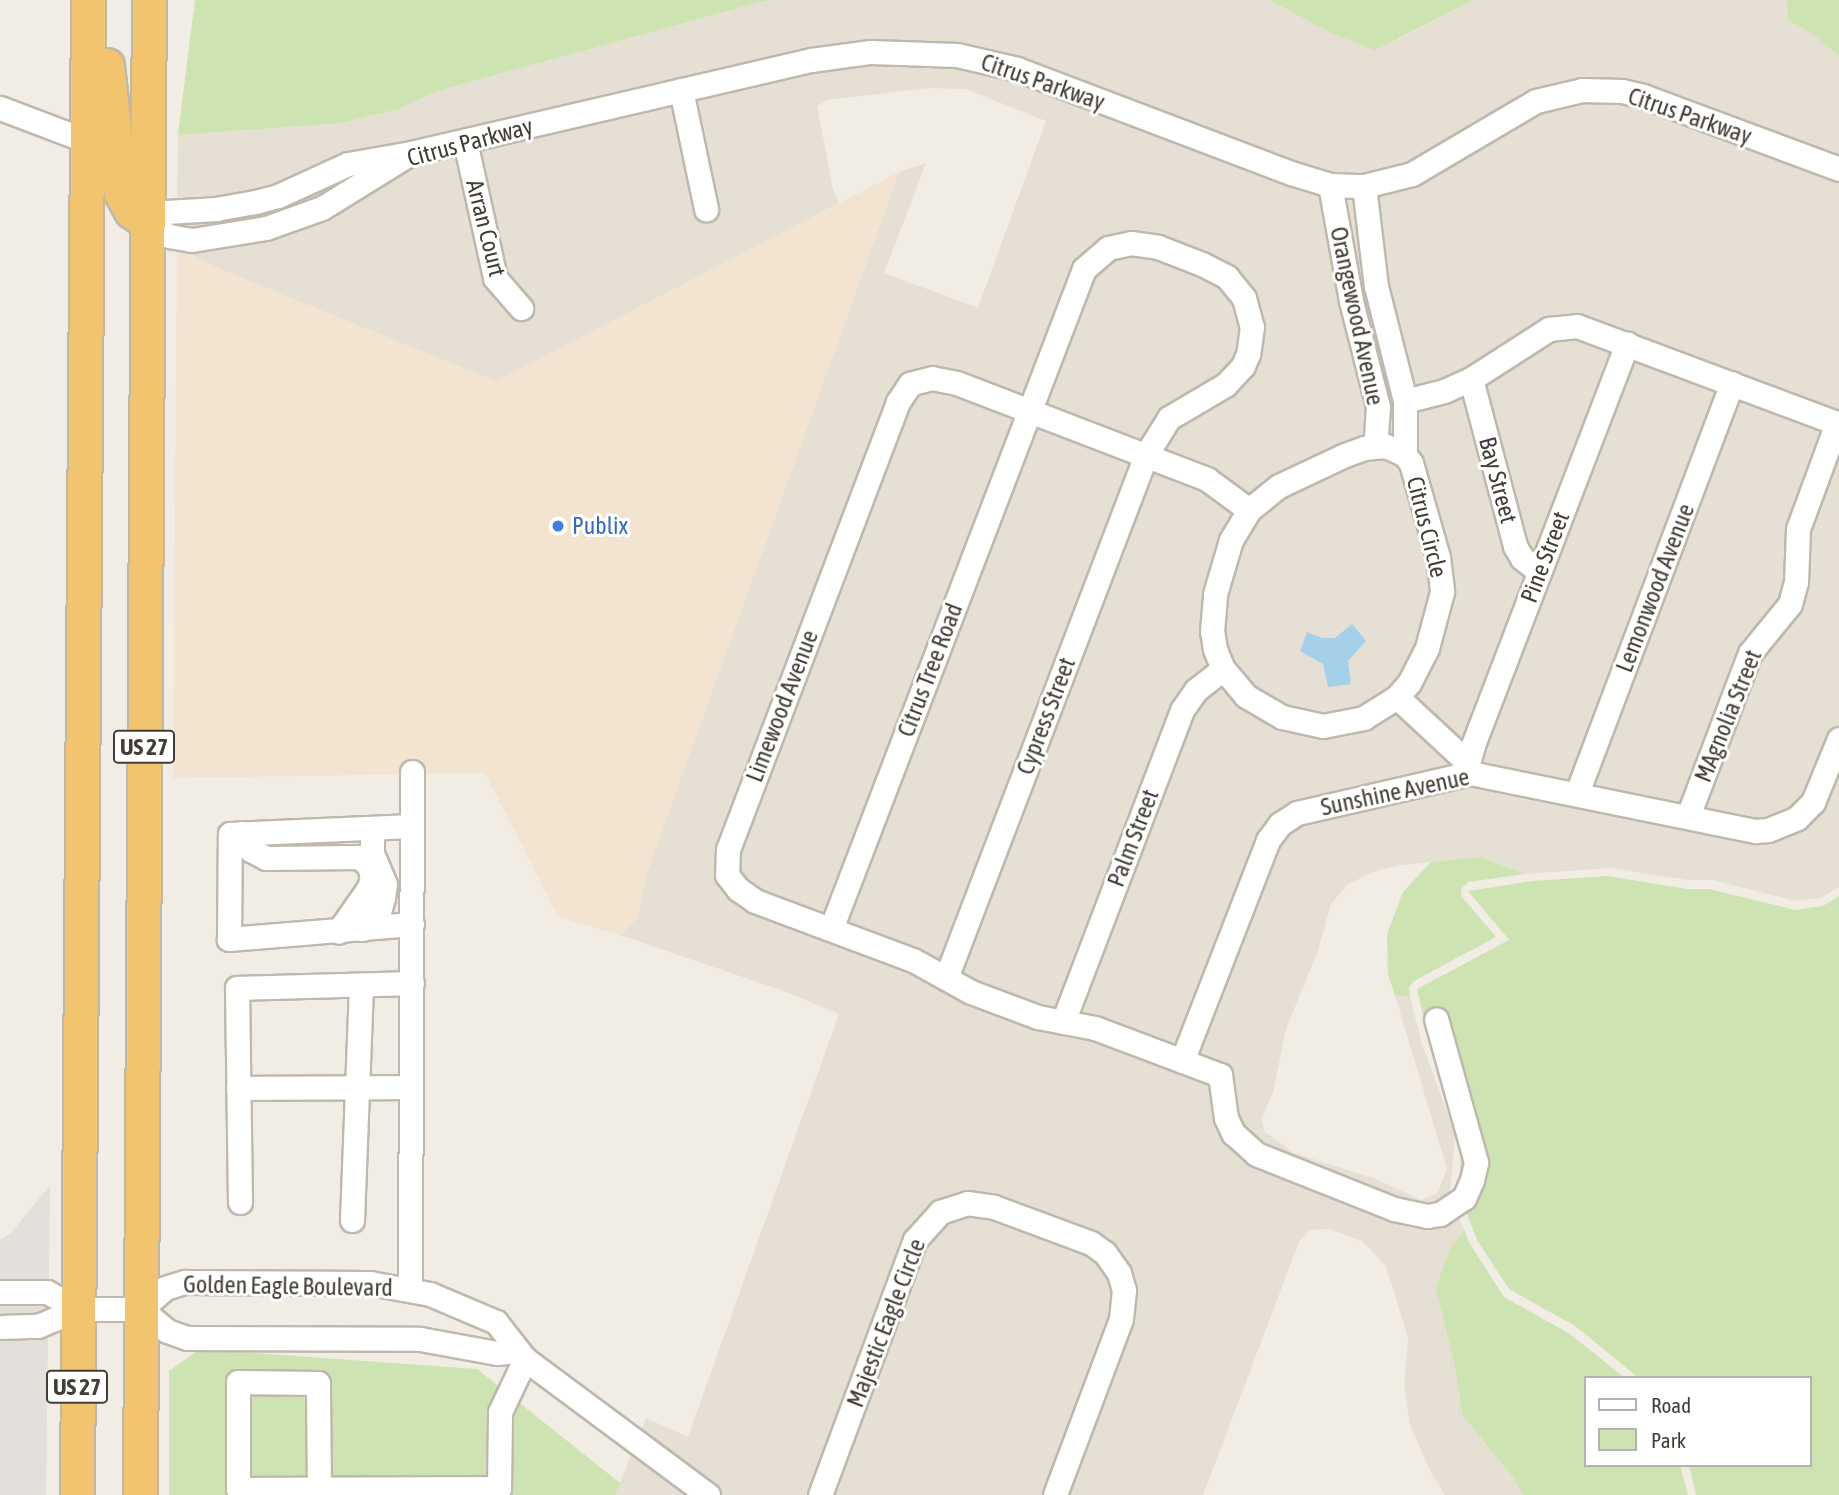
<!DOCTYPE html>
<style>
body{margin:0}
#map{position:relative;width:1839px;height:1495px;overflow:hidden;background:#f1ede5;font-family:"Asap Condensed",sans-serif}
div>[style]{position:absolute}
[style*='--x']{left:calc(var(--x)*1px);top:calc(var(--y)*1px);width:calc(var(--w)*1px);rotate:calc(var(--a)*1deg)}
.residential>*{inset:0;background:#e5dfd4}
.commercial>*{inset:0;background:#f2e4d1}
.industrial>*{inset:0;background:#e3dfda}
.green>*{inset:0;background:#cde3b1}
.water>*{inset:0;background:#a5d0ea}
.roads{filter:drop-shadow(2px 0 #bfb8ac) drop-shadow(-2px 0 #bfb8ac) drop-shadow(0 2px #bfb8ac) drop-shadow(0 -2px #bfb8ac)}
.minor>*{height:23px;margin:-11.5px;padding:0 11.5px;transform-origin:11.5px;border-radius:11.5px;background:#fff}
.highway>*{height:33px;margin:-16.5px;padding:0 16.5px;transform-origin:16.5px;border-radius:16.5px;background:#f3c46e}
.dots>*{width:19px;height:19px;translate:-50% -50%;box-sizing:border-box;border:4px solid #fff;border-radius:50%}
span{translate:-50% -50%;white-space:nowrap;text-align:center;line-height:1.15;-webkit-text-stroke:6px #fff;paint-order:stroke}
.shield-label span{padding:2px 5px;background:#fff;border:2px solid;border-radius:5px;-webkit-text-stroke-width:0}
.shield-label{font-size:23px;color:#433e35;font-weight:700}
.street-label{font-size:24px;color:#433e35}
.shop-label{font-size:24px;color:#366cbe}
.left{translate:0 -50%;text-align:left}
.legend{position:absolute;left:1584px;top:1376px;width:228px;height:91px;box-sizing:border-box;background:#fff;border:2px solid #b4b2ae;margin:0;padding:9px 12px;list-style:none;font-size:21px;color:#433e35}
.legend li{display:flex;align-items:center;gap:14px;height:35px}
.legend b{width:35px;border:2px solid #b4b2ae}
</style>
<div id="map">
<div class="residential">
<i style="clip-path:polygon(768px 0,1269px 0,1333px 34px,1399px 39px,1474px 0,1787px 0,1789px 20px,1812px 33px,1839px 56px,1839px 887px,1821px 898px,1796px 901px,1712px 880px,1688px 880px,1610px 868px,1525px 874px,1481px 857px,1401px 865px,1375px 871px,1347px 885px,1331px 904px,1317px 953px,1286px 1029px,1273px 1093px,1261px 1119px,1265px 1132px,1294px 1153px,1373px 1178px,1421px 1200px,1438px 1192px,1447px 1169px,1395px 995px,1410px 997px,1421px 1041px,1455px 1134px,1450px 1193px,1464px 1230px,1450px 1248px,1453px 1358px,1463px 1416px,1512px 1476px,1523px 1495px,1445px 1495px,1431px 1472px,1410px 1425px,1404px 1384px,1408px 1338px,1386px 1266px,1362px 1241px,1329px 1229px,1310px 1230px,1299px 1242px,1203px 1495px,615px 1495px,646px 1418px,688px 1437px,839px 1014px,784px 991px,620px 935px,638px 917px,646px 875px,899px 172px,926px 163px,884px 273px,978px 308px,1046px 121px,966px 89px,928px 88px,828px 100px,817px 106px,833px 190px,839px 203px,496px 382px,220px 269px,177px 248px,178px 135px,341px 123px,399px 109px,437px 91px)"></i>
</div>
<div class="commercial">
<i style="clip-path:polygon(899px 172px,646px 875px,638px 917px,620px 935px,558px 917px,485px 773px,173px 778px,177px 248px,220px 269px,496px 381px)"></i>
</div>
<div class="industrial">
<i style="clip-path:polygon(50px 1185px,46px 1495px,0 1495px,0 1240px,11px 1233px)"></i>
</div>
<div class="green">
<i style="clip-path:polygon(195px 0,768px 0,437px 91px,399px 109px,341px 123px,178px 135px)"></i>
<i style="clip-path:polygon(1269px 0,1474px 0,1375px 50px,1333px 34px)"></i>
<i style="clip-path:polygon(1787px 0,1839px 0,1839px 56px,1811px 33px,1788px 20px)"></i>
<i style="clip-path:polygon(1481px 857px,1525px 874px,1468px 882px,1461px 889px,1462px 897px,1496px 937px,1414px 981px,1409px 987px,1410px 997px,1395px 995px,1388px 975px,1387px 934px,1403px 892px,1431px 862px)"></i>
<i style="clip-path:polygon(1608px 876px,1687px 889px,1709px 889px,1795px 910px,1823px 906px,1839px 896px,1839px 1495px,1696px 1495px,1689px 1465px,1809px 1465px,1809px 1378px,1639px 1378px,1575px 1326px,1509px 1289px,1477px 1240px,1458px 1191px,1463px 1132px,1428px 1037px,1417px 989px,1509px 940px,1468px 891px,1532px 881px)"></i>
<i style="clip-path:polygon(1464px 1230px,1470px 1244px,1504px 1297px,1570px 1334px,1625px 1378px,1585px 1378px,1585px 1465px,1680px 1465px,1688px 1495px,1523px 1495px,1512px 1476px,1463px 1416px,1453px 1358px,1436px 1288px,1450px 1248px)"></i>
<i style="clip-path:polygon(200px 1349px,477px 1369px,620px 1483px,615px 1495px,169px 1495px,169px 1371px)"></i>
</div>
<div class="water">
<i style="clip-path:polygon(1352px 624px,1366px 641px,1348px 661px,1351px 684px,1328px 687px,1323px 664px,1300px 651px,1307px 632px,1322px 638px,1335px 638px)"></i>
</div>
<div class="roads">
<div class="minor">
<i style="--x:681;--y:90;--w:122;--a:78.1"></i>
<i style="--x:0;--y:108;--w:93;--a:20.8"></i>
<i style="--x:465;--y:141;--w:140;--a:77.6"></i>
<i style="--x:495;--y:278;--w:40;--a:49"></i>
<i style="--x:411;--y:153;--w:64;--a:170.1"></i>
<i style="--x:348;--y:164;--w:77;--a:155.4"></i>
<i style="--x:278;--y:196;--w:24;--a:165"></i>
<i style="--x:255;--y:202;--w:39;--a:170"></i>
<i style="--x:217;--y:209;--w:51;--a:176.6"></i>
<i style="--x:166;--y:212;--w:21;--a:149"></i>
<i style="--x:148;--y:223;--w:25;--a:32"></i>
<i style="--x:169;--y:236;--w:23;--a:10"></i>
<i style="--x:192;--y:240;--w:75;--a:-9.2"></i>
<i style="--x:266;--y:228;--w:59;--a:-19.7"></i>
<i style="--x:322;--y:208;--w:105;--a:-31.7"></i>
<i style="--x:411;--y:153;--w:411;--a:-13.1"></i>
<i style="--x:811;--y:60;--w:60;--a:-7.7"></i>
<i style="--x:870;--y:52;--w:87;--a:2"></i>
<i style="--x:957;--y:55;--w:62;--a:13.1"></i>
<i style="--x:1017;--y:69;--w:293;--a:20.8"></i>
<i style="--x:1291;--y:173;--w:41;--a:17.1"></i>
<i style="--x:1330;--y:185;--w:34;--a:2"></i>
<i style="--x:1364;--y:186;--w:49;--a:-14"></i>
<i style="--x:1412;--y:174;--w:144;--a:-30.5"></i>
<i style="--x:1536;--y:101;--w:47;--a:-13.4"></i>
<i style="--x:1582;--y:90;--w:40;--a:1.4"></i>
<i style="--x:1622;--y:91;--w:22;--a:13"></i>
<i style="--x:1643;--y:96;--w:209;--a:20.4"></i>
<i style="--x:1330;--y:185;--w:118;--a:79.7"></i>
<i style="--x:1351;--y:301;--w:109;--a:75.7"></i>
<i style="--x:1378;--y:407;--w:39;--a:94"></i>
<i style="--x:1364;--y:186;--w:101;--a:83.2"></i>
<i style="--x:1376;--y:286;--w:119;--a:75.8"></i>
<i style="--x:1405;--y:401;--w:54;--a:90"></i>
<i style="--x:1471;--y:379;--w:173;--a:75.2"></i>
<i style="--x:1515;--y:546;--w:14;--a:60"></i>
<i style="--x:1522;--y:558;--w:22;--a:39"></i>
<i style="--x:1405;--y:401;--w:40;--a:-14.4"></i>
<i style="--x:1444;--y:391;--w:30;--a:-24"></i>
<i style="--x:1471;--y:379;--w:93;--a:-32.7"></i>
<i style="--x:1549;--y:329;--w:28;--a:-6"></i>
<i style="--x:1577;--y:326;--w:280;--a:20.5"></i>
<i style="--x:1386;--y:446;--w:21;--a:25"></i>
<i style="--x:1405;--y:455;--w:10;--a:53"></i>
<i style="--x:1411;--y:463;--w:98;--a:74"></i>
<i style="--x:1438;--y:557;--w:35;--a:83"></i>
<i style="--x:1442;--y:592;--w:58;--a:105"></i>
<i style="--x:1427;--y:648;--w:39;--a:117"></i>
<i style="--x:1409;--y:683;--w:18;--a:131"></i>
<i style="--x:1397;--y:697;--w:39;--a:148"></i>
<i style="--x:1364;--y:718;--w:42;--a:169"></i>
<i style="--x:1323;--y:726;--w:42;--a:-167.6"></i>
<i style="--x:1282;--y:717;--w:42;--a:-149.7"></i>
<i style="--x:1246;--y:696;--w:35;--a:-130"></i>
<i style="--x:1223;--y:669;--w:22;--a:-112"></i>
<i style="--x:1215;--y:649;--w:18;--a:-99"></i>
<i style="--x:1212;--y:631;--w:37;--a:-85"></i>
<i style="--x:1215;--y:594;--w:56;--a:-73.5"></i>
<i style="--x:1231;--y:540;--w:35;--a:-59"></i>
<i style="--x:1249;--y:510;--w:38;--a:-39"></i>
<i style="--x:1279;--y:486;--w:73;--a:-25.2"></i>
<i style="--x:1345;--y:455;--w:20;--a:-20"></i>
<i style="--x:1364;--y:448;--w:22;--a:-5"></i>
<i style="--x:1249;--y:510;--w:52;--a:-143.6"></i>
<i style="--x:1207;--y:479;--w:268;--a:-159"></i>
<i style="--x:957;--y:383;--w:25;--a:-169"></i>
<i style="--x:932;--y:378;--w:23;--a:165"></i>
<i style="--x:910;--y:384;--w:22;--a:124"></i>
<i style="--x:898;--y:402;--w:478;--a:110.8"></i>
<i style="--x:728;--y:849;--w:26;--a:92"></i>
<i style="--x:727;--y:875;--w:18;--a:52"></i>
<i style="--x:738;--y:889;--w:21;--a:35"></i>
<i style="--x:755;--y:901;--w:169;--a:20.5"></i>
<i style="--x:913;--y:960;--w:66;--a:28.9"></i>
<i style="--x:971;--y:992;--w:72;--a:20.5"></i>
<i style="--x:1038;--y:1017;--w:58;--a:10.9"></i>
<i style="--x:1095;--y:1028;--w:134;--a:20.6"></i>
<i style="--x:1220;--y:1075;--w:43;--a:82.1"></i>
<i style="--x:1226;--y:1118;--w:17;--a:65"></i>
<i style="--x:1233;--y:1133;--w:31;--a:42"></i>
<i style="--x:1256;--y:1154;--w:149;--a:21.7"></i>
<i style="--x:1394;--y:1209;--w:34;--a:12"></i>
<i style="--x:1427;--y:1216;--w:13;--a:-9"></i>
<i style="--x:1440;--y:1214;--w:29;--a:-34"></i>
<i style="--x:1464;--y:1198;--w:20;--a:-66"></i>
<i style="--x:1472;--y:1180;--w:18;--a:-77"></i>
<i style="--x:1476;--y:1162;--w:148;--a:-105.6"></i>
<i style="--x:1397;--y:697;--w:97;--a:42.9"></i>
<i style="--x:1470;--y:773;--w:10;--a:-101"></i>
<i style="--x:1468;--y:763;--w:19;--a:-74"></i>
<i style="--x:1473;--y:745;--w:430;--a:-69"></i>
<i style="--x:1577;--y:793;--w:438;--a:-69.3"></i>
<i style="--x:1688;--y:816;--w:174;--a:-69.2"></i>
<i style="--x:1750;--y:653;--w:63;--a:-50.8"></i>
<i style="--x:1790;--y:604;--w:23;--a:-75"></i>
<i style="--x:1796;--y:582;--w:53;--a:-87.8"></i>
<i style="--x:1798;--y:529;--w:113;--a:-69.8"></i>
<i style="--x:241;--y:833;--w:20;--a:60"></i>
<i style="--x:251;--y:850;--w:17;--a:28"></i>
<i style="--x:266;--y:858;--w:92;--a:-0.6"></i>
<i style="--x:358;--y:857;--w:14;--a:36"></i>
<i style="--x:369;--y:865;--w:14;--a:78"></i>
<i style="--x:372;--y:879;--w:11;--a:112"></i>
<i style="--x:368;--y:889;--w:52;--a:124.9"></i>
<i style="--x:412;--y:924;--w:184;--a:175.3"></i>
<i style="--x:229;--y:939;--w:105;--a:-89.5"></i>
<i style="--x:230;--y:834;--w:182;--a:-2.5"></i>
<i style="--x:362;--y:929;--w:24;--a:-45"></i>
<i style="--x:379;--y:912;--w:15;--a:-74"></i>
<i style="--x:383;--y:898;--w:14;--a:-82"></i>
<i style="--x:385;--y:884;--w:34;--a:-113"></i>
<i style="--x:372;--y:853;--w:25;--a:-90"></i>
<i style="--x:831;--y:929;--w:707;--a:-69.03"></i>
<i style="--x:1084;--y:269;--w:32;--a:-41"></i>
<i style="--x:1108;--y:248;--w:24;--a:-12"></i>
<i style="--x:1131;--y:243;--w:27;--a:8"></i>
<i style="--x:1158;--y:247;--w:47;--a:21.1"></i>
<i style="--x:1202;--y:264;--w:28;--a:27"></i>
<i style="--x:1227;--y:277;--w:27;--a:51"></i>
<i style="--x:1244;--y:298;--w:30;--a:75"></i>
<i style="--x:1252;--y:327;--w:27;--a:98"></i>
<i style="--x:1248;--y:354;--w:13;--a:113"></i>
<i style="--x:1243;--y:366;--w:26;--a:133"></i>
<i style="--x:1225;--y:385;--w:65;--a:149.5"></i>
<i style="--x:1169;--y:418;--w:44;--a:121.9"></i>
<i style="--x:1146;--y:455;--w:560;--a:110.93"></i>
<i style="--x:1063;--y:1022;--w:334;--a:-69.1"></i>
<i style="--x:1182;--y:710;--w:24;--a:-55"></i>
<i style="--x:1196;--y:690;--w:34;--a:-38"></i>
<i style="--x:1182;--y:1061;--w:237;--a:-68.7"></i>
<i style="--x:1268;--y:840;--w:20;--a:-53"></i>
<i style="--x:1280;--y:824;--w:20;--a:-33"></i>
<i style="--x:1297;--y:813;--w:178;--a:-13"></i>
<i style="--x:1470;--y:773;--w:292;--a:11.5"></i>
<i style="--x:1756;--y:831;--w:12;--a:-5"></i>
<i style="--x:1768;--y:830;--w:31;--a:-22"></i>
<i style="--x:1797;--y:818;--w:23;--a:-45"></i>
<i style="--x:1813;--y:802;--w:68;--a:-67.6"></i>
<i style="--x:238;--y:1088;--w:173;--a:-0.3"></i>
<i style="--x:240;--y:1202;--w:214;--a:-90.8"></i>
<i style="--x:237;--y:988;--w:175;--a:-1.6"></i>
<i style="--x:352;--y:1220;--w:234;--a:-87.8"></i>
<i style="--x:410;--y:1288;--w:516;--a:-89.78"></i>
<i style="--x:0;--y:1292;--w:47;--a:0"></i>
<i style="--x:47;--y:1292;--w:35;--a:29"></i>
<i style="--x:141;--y:1309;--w:32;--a:-41"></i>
<i style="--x:165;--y:1288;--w:21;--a:-17"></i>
<i style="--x:185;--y:1282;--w:185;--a:0.3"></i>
<i style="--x:370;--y:1283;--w:61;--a:10.4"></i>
<i style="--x:430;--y:1294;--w:72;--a:23"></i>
<i style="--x:496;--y:1322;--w:47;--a:51.9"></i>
<i style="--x:525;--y:1359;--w:228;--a:36.6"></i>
<i style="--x:141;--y:1309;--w:34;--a:40"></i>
<i style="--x:167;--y:1331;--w:21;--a:19"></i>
<i style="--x:187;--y:1338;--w:233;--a:0.2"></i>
<i style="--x:420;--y:1339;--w:78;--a:10.3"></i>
<i style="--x:497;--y:1353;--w:19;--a:-6"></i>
<i style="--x:0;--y:1327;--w:38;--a:-2"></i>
<i style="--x:38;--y:1326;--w:43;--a:-23"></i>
<i style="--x:78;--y:1309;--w:63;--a:0"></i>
<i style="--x:319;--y:1487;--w:104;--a:-90.6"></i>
<i style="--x:318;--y:1383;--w:80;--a:-179.3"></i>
<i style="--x:238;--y:1382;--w:107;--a:90"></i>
<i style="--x:238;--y:1489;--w:261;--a:-0.2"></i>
<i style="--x:499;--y:1488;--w:76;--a:-89.2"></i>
<i style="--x:500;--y:1412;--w:59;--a:-64.7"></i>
<i style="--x:820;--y:1495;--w:272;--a:-69.6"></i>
<i style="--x:915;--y:1240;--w:38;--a:-48"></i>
<i style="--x:940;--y:1212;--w:28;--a:-18"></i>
<i style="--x:967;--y:1203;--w:27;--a:8"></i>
<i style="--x:994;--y:1207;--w:103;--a:20.4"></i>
<i style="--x:1091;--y:1243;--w:17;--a:36"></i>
<i style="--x:1105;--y:1253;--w:24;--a:55"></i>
<i style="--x:1119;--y:1273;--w:18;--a:74"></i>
<i style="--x:1124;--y:1290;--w:29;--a:96"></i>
<i style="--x:1121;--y:1319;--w:188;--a:110.6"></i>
</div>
<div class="highway">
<i style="--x:107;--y:65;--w:129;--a:83.8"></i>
<i style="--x:121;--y:193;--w:21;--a:61"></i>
<i style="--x:131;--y:211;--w:21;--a:35"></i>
<i style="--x:77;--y:1495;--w:1495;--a:-89.58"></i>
<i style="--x:140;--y:1495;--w:1495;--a:-89.66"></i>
</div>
</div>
<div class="dots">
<i style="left:558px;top:526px;background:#3f7fe0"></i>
</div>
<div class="shield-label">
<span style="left:144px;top:747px">US 27</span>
<span style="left:77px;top:1387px">US 27</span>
</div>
<div class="street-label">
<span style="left:1043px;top:82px;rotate:19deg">Citrus Parkway</span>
<span style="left:1690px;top:116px;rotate:19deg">Citrus Parkway</span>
<span style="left:470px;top:142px;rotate:-15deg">Citrus Parkway</span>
<span style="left:486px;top:228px;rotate:76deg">Arran Court</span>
<span style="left:1357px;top:316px;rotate:78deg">Orangewood Avenue</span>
<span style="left:1498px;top:480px;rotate:75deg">Bay Street</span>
<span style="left:1427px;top:527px;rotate:76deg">Citrus Circle</span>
<span style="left:1545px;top:557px;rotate:-69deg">Pine Street</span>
<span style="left:1655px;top:588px;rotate:-69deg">Lemonwood Avenue</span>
<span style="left:930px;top:670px;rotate:-69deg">Citrus Tree Road</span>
<span style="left:782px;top:706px;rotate:-69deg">Limewood Avenue</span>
<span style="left:1046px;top:716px;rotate:-69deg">Cypress Street</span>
<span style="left:1728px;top:716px;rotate:-68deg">MAgnolia Street</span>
<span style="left:1395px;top:792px;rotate:-12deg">Sunshine Avenue</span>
<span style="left:1133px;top:838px;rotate:-69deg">Palm Street</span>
<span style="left:288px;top:1286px;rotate:1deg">Golden Eagle Boulevard</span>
<span style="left:886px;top:1323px;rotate:-69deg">Majestic Eagle Circle</span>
</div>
<div class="shop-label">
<span class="left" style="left:572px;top:526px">Publix</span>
</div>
<ul class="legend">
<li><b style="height:9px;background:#fff"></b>Road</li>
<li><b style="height:19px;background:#cde3b1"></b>Park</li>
</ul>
</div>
